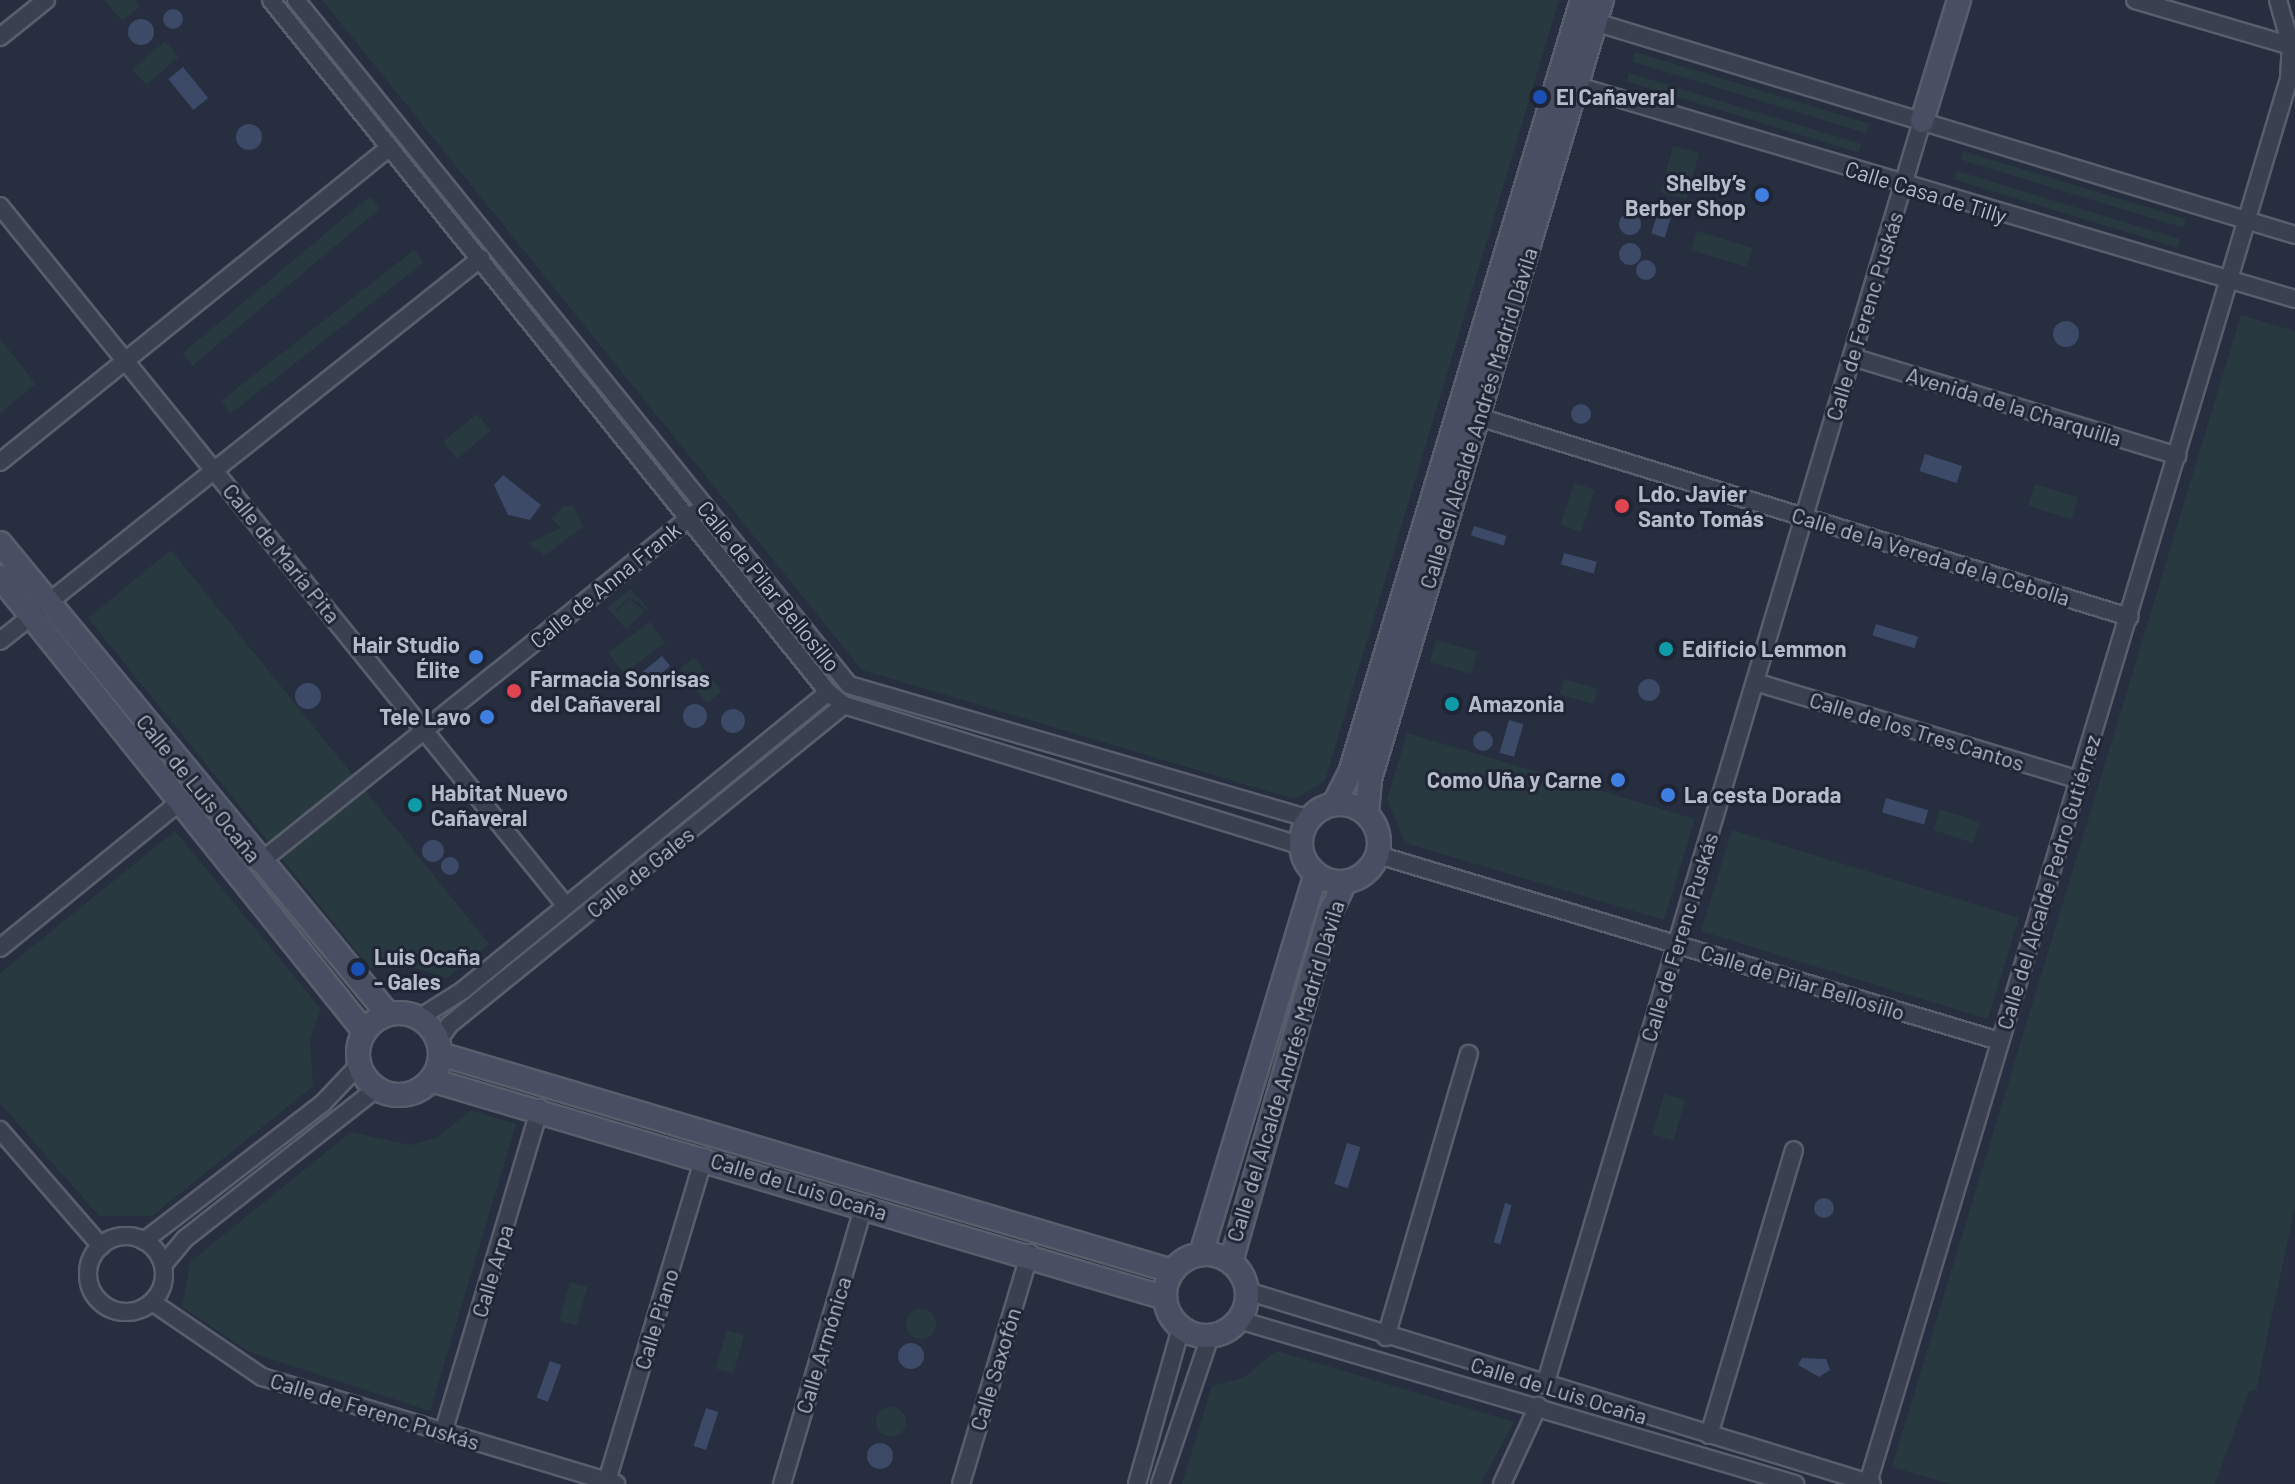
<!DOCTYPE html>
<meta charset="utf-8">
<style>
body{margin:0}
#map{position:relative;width:2295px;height:1484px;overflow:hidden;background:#262e3f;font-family:Barlow,sans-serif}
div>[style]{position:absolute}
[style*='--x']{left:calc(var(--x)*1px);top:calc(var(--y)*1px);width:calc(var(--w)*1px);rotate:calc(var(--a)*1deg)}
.green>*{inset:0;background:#283a40;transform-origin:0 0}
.round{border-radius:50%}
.water>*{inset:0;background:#3c4967;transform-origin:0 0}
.roads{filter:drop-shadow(2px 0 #585e6c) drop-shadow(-2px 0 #585e6c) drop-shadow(0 2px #585e6c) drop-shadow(0 -2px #585e6c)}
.street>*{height:16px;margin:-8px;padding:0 8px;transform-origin:8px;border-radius:8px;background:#3a404f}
.street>.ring{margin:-8px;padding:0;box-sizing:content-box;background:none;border:16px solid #3a404f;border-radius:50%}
.secondary>*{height:22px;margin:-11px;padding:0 11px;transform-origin:11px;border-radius:11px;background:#484f62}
.secondary>.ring{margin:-11px;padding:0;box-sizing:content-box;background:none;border:22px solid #484f62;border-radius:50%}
.dots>*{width:22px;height:22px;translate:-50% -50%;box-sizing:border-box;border:4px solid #1f2534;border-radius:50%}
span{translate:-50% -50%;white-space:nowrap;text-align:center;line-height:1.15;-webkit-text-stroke:6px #1f2534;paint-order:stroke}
.poi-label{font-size:22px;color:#b6bbc9;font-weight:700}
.left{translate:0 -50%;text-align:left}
.right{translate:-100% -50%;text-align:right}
.street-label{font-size:22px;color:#b6bbc9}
</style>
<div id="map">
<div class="green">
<i style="clip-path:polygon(104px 0,135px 0,140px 7px,122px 21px)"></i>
<i style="clip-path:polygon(322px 0,1559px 0,1325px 781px,1294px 799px,862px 670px)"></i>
<i style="left:165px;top:41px;width:21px;height:43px;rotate:49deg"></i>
<i style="left:1635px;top:52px;width:245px;height:10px;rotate:17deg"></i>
<i style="left:1629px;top:73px;width:243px;height:9px;rotate:17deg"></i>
<i style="left:1673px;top:146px;width:27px;height:48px;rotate:15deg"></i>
<i style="left:1963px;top:151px;width:233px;height:9px;rotate:17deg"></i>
<i style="left:1957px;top:171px;width:233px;height:9px;rotate:17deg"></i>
<i style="left:370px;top:196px;width:16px;height:245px;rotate:50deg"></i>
<i style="left:1697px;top:231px;width:58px;height:20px;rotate:17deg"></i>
<i style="left:414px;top:250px;width:16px;height:245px;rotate:52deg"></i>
<i style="clip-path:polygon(2241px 315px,2295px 331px,2295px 1207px,2256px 1390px,2249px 1391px,2215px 1484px,1950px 1484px,1892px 1467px)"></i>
<i style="clip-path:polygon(0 339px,36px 384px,0 413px)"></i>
<i style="left:477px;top:414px;width:22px;height:44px;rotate:51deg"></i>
<i style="left:1574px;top:483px;width:22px;height:44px;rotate:18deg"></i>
<i style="left:2035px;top:484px;width:45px;height:23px;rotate:17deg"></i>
<i style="clip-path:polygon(564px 506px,574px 506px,583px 527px,544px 556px,529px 543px,561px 528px,551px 518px)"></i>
<i style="clip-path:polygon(171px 550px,489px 944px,447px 978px,402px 964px,371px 969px,88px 618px)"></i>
<i style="clip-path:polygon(631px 589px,648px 609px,646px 610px,640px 603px,629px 598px,617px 609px,617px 612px,629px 599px,645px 611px,626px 629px,607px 608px)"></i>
<i style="left:650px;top:622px;width:26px;height:52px;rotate:54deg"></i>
<i style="left:1436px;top:640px;width:43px;height:23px;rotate:16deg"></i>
<i style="left:694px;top:657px;width:44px;height:19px;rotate:51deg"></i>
<i style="left:1564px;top:679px;width:35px;height:16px;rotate:16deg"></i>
<i style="clip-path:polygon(1407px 733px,1695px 819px,1664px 920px,1405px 843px,1387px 799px)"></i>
<i style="left:1940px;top:809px;width:42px;height:22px;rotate:18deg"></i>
<i style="left:1732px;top:830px;width:300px;height:106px;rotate:17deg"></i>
<i style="clip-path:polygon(175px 831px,321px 1009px,310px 1039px,313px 1086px,152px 1216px,99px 1216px,0 1103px,0 973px)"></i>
<i style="left:1664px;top:1094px;width:22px;height:42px;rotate:16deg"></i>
<i style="clip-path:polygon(471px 1110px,516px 1124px,430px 1411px,250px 1352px,182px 1307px,190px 1262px,351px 1132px,410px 1145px,438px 1137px)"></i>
<i style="left:570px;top:1282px;width:18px;height:40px;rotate:16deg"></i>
<i class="round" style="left:906px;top:1309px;width:30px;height:30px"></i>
<i style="left:727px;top:1330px;width:18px;height:40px;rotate:16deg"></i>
<i style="clip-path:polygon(1277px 1351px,1514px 1422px,1480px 1484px,1182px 1484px,1212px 1386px,1243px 1378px)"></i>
<i class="round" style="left:876px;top:1407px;width:30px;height:30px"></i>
</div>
<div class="water">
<i class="round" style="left:163px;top:9px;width:20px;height:20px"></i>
<i class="round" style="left:128px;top:19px;width:26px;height:26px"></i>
<i style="left:183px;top:67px;width:40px;height:19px;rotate:51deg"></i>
<i class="round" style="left:236px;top:124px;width:26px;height:26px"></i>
<i style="left:1661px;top:202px;width:14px;height:33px;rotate:17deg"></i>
<i class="round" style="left:1619px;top:213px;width:22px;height:22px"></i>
<i class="round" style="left:1619px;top:243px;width:22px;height:22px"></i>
<i class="round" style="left:1636px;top:260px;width:20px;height:20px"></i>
<i class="round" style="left:2053px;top:321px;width:26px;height:26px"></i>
<i class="round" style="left:1571px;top:404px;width:20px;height:20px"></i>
<i style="left:1925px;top:454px;width:39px;height:18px;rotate:18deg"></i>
<i style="clip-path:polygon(503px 475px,541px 505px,530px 520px,508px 515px,494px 485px)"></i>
<i style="left:1474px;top:526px;width:34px;height:10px;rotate:17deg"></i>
<i style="left:1564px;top:553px;width:34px;height:12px;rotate:15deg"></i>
<i style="left:1876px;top:624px;width:44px;height:12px;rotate:17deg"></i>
<i style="left:662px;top:656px;width:13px;height:34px;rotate:51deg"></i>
<i class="round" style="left:1638px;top:679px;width:22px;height:22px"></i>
<i class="round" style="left:295px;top:683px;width:26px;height:26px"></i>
<i class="round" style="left:683px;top:704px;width:24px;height:24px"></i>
<i class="round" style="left:721px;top:709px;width:24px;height:24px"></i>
<i style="left:1509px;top:720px;width:15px;height:34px;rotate:16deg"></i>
<i class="round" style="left:1473px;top:731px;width:20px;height:20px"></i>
<i style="left:1886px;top:798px;width:44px;height:15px;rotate:16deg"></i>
<i class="round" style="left:422px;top:840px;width:22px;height:22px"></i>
<i class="round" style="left:441px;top:857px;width:18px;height:18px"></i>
<i style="left:1347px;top:1143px;width:14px;height:43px;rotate:17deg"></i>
<i class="round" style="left:1814px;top:1198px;width:20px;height:20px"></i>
<i style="left:1505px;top:1203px;width:7px;height:41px;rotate:16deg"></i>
<i class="round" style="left:898px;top:1343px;width:26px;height:26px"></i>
<i style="clip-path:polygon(1802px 1358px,1826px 1359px,1830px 1370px,1819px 1377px,1798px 1365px)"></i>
<i style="left:550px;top:1361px;width:12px;height:39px;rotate:20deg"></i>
<i style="left:706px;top:1408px;width:13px;height:40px;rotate:18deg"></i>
<i class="round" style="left:867px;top:1443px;width:26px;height:26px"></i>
</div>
<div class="roads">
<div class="street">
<i style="--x:271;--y:0;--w:888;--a:51.17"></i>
<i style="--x:828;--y:692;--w:21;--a:39"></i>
<i style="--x:844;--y:705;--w:478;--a:17.1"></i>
<i style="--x:296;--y:0;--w:880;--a:51.09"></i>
<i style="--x:849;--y:685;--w:479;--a:16.2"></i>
<i style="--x:2135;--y:0;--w:163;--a:16.4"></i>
<i style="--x:1585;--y:19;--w:742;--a:16.92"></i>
<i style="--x:0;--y:37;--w:59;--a:-38.8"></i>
<i style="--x:1567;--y:83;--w:759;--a:16.53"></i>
<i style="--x:0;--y:206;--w:900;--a:51.04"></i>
<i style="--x:1852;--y:357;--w:340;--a:16.9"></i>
<i style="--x:1469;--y:414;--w:691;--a:17.1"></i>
<i style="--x:0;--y:462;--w:501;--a:-38.93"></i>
<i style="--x:0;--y:641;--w:615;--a:-38.53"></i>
<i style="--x:1755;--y:682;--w:339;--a:16.8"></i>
<i style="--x:1378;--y:855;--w:648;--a:16.67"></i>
<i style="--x:259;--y:863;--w:563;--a:-38.72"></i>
<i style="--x:0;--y:948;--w:233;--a:-39.1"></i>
<i style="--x:419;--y:1018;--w:51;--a:-32.1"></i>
<i style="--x:462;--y:991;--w:473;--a:-39.2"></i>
<i style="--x:438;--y:1041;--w:19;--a:-55"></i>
<i style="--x:449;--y:1025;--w:508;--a:-39.01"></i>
<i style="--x:0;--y:1130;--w:154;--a:49"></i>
<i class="ring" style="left:88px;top:1236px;width:60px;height:60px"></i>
<i style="--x:144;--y:1241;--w:226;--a:-37.6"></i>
<i style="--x:323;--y:1103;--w:52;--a:-46.5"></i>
<i style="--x:163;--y:1265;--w:35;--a:-50"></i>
<i style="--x:186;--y:1238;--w:241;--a:-38.1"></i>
<i style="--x:1247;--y:1291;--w:654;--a:17.16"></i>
<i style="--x:152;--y:1302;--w:133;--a:34.3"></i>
<i style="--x:262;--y:1377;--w:370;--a:16.8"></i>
<i style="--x:1239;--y:1320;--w:580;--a:16.43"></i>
<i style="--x:1386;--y:1337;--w:295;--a:-73.7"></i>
<i style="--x:1545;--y:1385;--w:1319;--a:-73.39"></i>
<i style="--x:443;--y:1433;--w:339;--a:-73.4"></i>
<i style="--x:1709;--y:1435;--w:297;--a:-73.4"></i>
<i style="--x:607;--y:1481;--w:338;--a:-73.3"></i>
<i style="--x:1868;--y:1483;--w:1466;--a:-73.31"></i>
<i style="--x:2289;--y:79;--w:33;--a:-87"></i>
<i style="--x:2291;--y:46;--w:48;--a:-105.8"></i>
<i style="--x:782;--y:1484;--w:291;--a:-73.6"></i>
<i style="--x:961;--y:1484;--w:241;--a:-73.4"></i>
<i style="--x:1137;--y:1484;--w:163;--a:-74.3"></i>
<i style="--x:1160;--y:1484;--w:156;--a:-71.3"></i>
<i style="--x:1502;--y:1484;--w:86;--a:-65.2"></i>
</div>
<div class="secondary">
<i style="--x:1922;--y:121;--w:127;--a:-73"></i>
<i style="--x:0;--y:543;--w:610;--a:50.52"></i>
<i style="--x:0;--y:577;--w:582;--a:51.28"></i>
<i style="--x:1334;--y:804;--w:35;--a:-63"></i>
<i style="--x:1350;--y:773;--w:807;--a:-73.29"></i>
<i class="ring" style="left:1301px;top:804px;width:56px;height:56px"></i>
<i style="--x:1367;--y:814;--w:35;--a:-85"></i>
<i style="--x:1370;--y:779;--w:813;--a:-73.42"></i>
<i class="ring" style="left:358px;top:1013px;width:60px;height:60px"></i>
<i style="--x:440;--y:1054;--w:763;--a:16.51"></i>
<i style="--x:431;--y:1080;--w:766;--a:16.54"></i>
<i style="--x:1201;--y:1254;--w:397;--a:-73.2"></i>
<i class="ring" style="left:1165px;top:1254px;width:60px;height:60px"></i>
<i style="--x:1231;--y:1262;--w:363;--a:-74.2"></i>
<i style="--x:1330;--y:913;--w:34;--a:-64"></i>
</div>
</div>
<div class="dots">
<i style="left:1540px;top:97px;background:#1a4fb4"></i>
<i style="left:1762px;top:195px;background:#3f7fe0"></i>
<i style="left:1622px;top:506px;background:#e0444e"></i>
<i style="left:1666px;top:649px;background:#0f9aa8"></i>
<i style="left:476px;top:657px;background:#3f7fe0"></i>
<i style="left:514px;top:691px;background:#e0444e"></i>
<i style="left:1452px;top:704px;background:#0f9aa8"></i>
<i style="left:487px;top:717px;background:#3f7fe0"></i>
<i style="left:1618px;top:780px;background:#3f7fe0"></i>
<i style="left:1668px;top:795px;background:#3f7fe0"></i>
<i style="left:415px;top:805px;background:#0f9aa8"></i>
<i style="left:358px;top:969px;background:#1a4fb4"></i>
</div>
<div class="poi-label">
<span class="left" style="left:1556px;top:97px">El Cañaveral</span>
<span class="right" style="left:1746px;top:195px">Shelby’s<br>Berber Shop</span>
<span class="left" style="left:1638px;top:506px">Ldo. Javier<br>Santo Tomás</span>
<span class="right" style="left:460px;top:657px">Hair Studio<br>Élite</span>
<span class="left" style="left:1682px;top:649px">Edificio Lemmon</span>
<span class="left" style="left:530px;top:691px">Farmacia Sonrisas<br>del Cañaveral</span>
<span class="left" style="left:1468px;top:704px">Amazonia</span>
<span class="right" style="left:471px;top:717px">Tele Lavo</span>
<span class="right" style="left:1602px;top:780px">Como Uña y Carne</span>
<span class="left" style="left:431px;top:805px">Habitat Nuevo<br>Cañaveral</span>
<span class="left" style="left:1684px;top:795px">La cesta Dorada</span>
<span class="left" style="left:374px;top:969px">Luis Ocaña<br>- Gales</span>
</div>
<div class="street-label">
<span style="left:1926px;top:192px;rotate:17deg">Calle Casa de Tilly</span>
<span style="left:1864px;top:316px;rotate:-73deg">Calle de Ferenc Puskás</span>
<span style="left:2014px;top:406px;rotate:17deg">Avenida de la Charquilla</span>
<span style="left:1478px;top:418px;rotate:-73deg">Calle del Alcalde Andrés Madrid Dávila</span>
<span style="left:282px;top:553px;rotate:51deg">Calle de María Pita</span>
<span style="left:1931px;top:556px;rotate:17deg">Calle de la Vereda de la Cebolla</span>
<span style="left:605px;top:585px;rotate:-39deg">Calle de Anna Frank</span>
<span style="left:769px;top:586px;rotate:51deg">Calle de Pilar Bellosillo</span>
<span style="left:1917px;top:731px;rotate:17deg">Calle de los Tres Cantos</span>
<span style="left:199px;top:788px;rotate:51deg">Calle de Luis Ocaña</span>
<span style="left:640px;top:872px;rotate:-39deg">Calle de Gales</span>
<span style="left:2048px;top:882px;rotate:-73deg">Calle del Alcalde Pedro Gutiérrez</span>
<span style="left:1679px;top:937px;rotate:-73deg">Calle de Ferenc Puskás</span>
<span style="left:1803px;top:982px;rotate:17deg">Calle de Pilar Bellosillo</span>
<span style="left:1285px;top:1071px;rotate:-73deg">Calle del Alcalde Andrés Madrid Dávila</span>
<span style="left:799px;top:1186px;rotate:17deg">Calle de Luis Ocaña</span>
<span style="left:492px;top:1271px;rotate:-73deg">Calle Arpa</span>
<span style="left:656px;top:1319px;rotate:-73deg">Calle Piano</span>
<span style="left:823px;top:1345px;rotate:-73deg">Calle Armónica</span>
<span style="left:995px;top:1369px;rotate:-73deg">Calle Saxofón</span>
<span style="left:1559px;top:1390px;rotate:17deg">Calle de Luis Ocaña</span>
<span style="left:375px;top:1411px;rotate:17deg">Calle de Ferenc Puskás</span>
</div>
</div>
